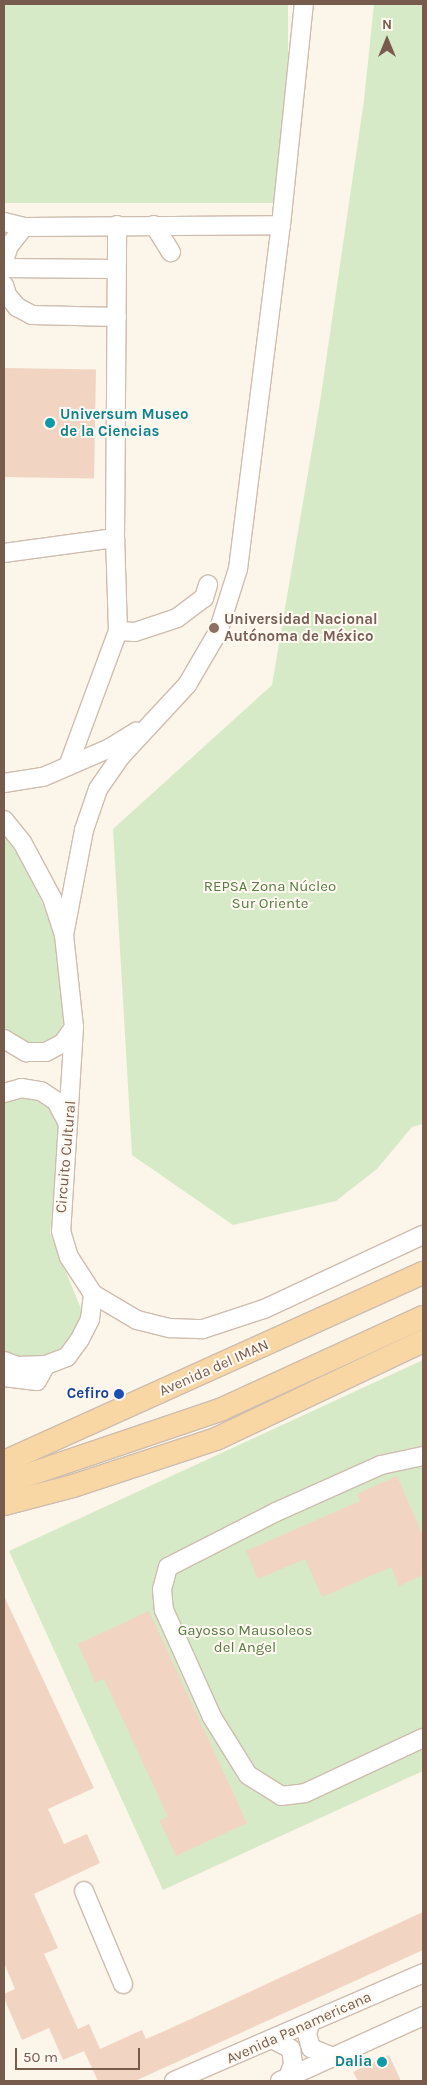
<!DOCTYPE html>
<meta charset="utf-8">
<style>
body{margin:0}
#map{position:relative;width:427px;height:2085px;overflow:hidden;background:#fcf5ea;font-family:Karla,sans-serif}
div>[style]{position:absolute}
[style*='--x']{left:calc(var(--x)*1px);top:calc(var(--y)*1px);width:calc(var(--w)*1px);rotate:calc(var(--a)*1deg)}
.green>*{inset:0;background:#d7eac8;transform-origin:0 0}
.building>*{inset:0;background:#f1d4c2;transform-origin:0 0}
.roads{filter:drop-shadow(1px 0 #cebdaf) drop-shadow(-1px 0 #cebdaf) drop-shadow(0 1px #cebdaf) drop-shadow(0 -1px #cebdaf)}
.minor>*{height:18px;margin:-9px;padding:0 9px;transform-origin:9px;border-radius:9px;background:#fff}
.major>*{height:22px;margin:-11px;padding:0 11px;transform-origin:11px;border-radius:11px;background:#f8d7a5}
.dots>*{width:14px;height:14px;translate:-50% -50%;box-sizing:border-box;border:2px solid #fff9f1;border-radius:50%}
span{translate:-50% -50%;white-space:nowrap;text-align:center;line-height:1.15;-webkit-text-stroke:4px #fff9f1;paint-order:stroke}
.culture-label{font-size:15px;color:#0d838f;font-weight:700}
.left{translate:0 -50%;text-align:left}
.right{translate:-100% -50%;text-align:right}
.education-label{font-size:15px;color:#785e54;font-weight:700}
.park-label{font-size:15px;color:#577c45}
.street-label{font-size:15px;color:#775b4d}
.transit-label{font-size:15px;color:#164399;font-weight:700}
.frame{position:absolute;inset:0;border:5px solid #775b4d;pointer-events:none}
.north{position:absolute;left:362px;top:15px;width:50px;height:50px;-webkit-text-stroke:4px #fff9f1;paint-order:stroke;rotate:0deg;font-size:14px;font-weight:700;line-height:20px;text-align:center;color:#775b4d}
.north::after{content:'';display:block;margin:auto;width:18px;height:22px;background:#775b4d;clip-path:polygon(50% 0,100% 100%,50% 72%,0 100%)}
.scale{position:absolute;left:15px;top:2048px;width:125px;height:22px;box-sizing:border-box;border:2px solid #775b4d;border-top:0;padding-left:6px;font-size:15px;line-height:18px;white-space:nowrap;color:#775b4d;-webkit-text-stroke:4px #fff9f1;paint-order:stroke}
</style>
<div id="map">
<div class="green">
<i style="left:4px;top:4px;width:284px;height:199px"></i>
<i style="clip-path:polygon(374px 4px,423px 4px,423px 1124px,412px 1127px,377px 1169px,336px 1201px,233px 1225px,132px 1155px,113px 829px,272px 685px,320px 402px,364px 100px)"></i>
<i style="clip-path:polygon(4px 835px,26px 867px,54px 929px,65px 1019px,58px 1035px,43px 1043px,26px 1043px,5px 1028px)"></i>
<i style="clip-path:polygon(9px 1096px,38px 1100px,58px 1114px,58px 1160px,50px 1233px,84px 1316px,71px 1338px,55px 1353px,24px 1358px,4px 1354px,4px 1104px)"></i>
<i style="clip-path:polygon(423px 1360px,423px 1771px,163px 1890px,9px 1551px)"></i>
</div>
<div class="building">
<i style="left:4px;top:368px;width:92px;height:109px;rotate:1deg"></i>
<i style="clip-path:polygon(397px 1476px,423px 1536px,423px 1575px,399px 1586px,391px 1567px,322px 1597px,305px 1559px,258px 1579px,246px 1551px,360px 1501px,357px 1494px)"></i>
<i style="clip-path:polygon(4px 1596px,94px 1788px,48px 1809px,64px 1844px,87px 1834px,100px 1863px,34px 1894px,58px 1948px,44px 1954px,78px 2029px,89px 2024px,100px 2049px,142px 2030px,146px 2039px,169px 2029px,423px 1912px,423px 1950px,135px 2081px,98px 2081px,84px 2051px,63px 2060px,49px 2028px,22px 2040px,4px 1998px,4px 1994px,15px 1989px,4px 1963px)"></i>
<i style="clip-path:polygon(149px 1611px,247px 1823px,176px 1856px,159px 1820px,168px 1817px,104px 1679px,95px 1682px,78px 1644px)"></i>
<i style="clip-path:polygon(389px 2055px,401px 2081px,358px 2081px,353px 2072px)"></i>
</div>
<div class="roads">
<div class="minor">
<i style="--x:4;--y:222;--w:21;--a:14"></i>
<i style="--x:24;--y:227;--w:257;--a:-0.4"></i>
<i style="--x:154;--y:225;--w:32;--a:58"></i>
<i style="--x:4;--y:261;--w:16;--a:-72"></i>
<i style="--x:9;--y:246;--w:24;--a:-52"></i>
<i style="--x:4;--y:268;--w:112;--a:0.5"></i>
<i style="--x:4;--y:285;--w:10;--a:73"></i>
<i style="--x:7;--y:295;--w:16;--a:50"></i>
<i style="--x:17;--y:307;--w:17;--a:28"></i>
<i style="--x:32;--y:315;--w:85;--a:1.3"></i>
<i style="--x:4;--y:553;--w:112;--a:-7.7"></i>
<i style="--x:118;--y:631;--w:17;--a:3"></i>
<i style="--x:135;--y:632;--w:44;--a:-18.4"></i>
<i style="--x:177;--y:618;--w:34;--a:-37"></i>
<i style="--x:204;--y:598;--w:14;--a:-73"></i>
<i style="--x:68;--y:766;--w:144;--a:-69.7"></i>
<i style="--x:118;--y:631;--w:93;--a:-91.8"></i>
<i style="--x:115;--y:538;--w:313;--a:-89.6"></i>
<i style="--x:4;--y:783;--w:39;--a:-9"></i>
<i style="--x:43;--y:777;--w:73;--a:-23.4"></i>
<i style="--x:110;--y:748;--w:31;--a:-32"></i>
<i style="--x:4;--y:820;--w:28;--a:51"></i>
<i style="--x:22;--y:842;--w:64;--a:61.8"></i>
<i style="--x:52;--y:898;--w:39;--a:72"></i>
<i style="--x:64;--y:935;--w:93;--a:83.8"></i>
<i style="--x:74;--y:1027;--w:204;--a:93.6"></i>
<i style="--x:61;--y:1231;--w:27;--a:73"></i>
<i style="--x:69;--y:1257;--w:44;--a:57"></i>
<i style="--x:93;--y:1294;--w:51;--a:30.6"></i>
<i style="--x:137;--y:1320;--w:34;--a:14"></i>
<i style="--x:170;--y:1328;--w:33;--a:2"></i>
<i style="--x:203;--y:1329;--w:64;--a:-18.2"></i>
<i style="--x:264;--y:1309;--w:175;--a:-25"></i>
<i style="--x:64;--y:935;--w:107;--a:-79.2"></i>
<i style="--x:84;--y:830;--w:43;--a:-71.1"></i>
<i style="--x:98;--y:789;--w:40;--a:-55.1"></i>
<i style="--x:121;--y:756;--w:97;--a:-47.1"></i>
<i style="--x:187;--y:685;--w:61;--a:-59.7"></i>
<i style="--x:218;--y:632;--w:66;--a:-72.4"></i>
<i style="--x:238;--y:569;--w:347;--a:-82.9"></i>
<i style="--x:281;--y:225;--w:222;--a:-84.1"></i>
<i style="--x:4;--y:1039;--w:26;--a:31"></i>
<i style="--x:26;--y:1052;--w:20;--a:0"></i>
<i style="--x:46;--y:1052;--w:19;--a:-28"></i>
<i style="--x:63;--y:1043;--w:19;--a:-55"></i>
<i style="--x:4;--y:1093;--w:18;--a:-16"></i>
<i style="--x:21;--y:1088;--w:20;--a:9"></i>
<i style="--x:41;--y:1091;--w:18;--a:34"></i>
<i style="--x:56;--y:1101;--w:26;--a:62"></i>
<i style="--x:4;--y:1361;--w:14;--a:21"></i>
<i style="--x:17;--y:1366;--w:29;--a:-2"></i>
<i style="--x:46;--y:1365;--w:22;--a:-21"></i>
<i style="--x:67;--y:1357;--w:22;--a:-54"></i>
<i style="--x:80;--y:1339;--w:22;--a:-63"></i>
<i style="--x:90;--y:1319;--w:25;--a:-83"></i>
<i style="--x:4;--y:1377;--w:33;--a:7"></i>
<i style="--x:37;--y:1381;--w:18;--a:-61"></i>
<i style="--x:423;--y:1456;--w:43;--a:167.9"></i>
<i style="--x:381;--y:1465;--w:115;--a:155.9"></i>
<i style="--x:276;--y:1512;--w:121;--a:153"></i>
<i style="--x:168;--y:1567;--w:23;--a:105"></i>
<i style="--x:162;--y:1589;--w:21;--a:85"></i>
<i style="--x:164;--y:1610;--w:117;--a:65.8"></i>
<i style="--x:212;--y:1717;--w:68;--a:58.2"></i>
<i style="--x:248;--y:1775;--w:39;--a:32"></i>
<i style="--x:281;--y:1796;--w:24;--a:-7"></i>
<i style="--x:305;--y:1793;--w:130;--a:-25"></i>
<i style="--x:84;--y:1891;--w:101;--a:67.2"></i>
<i style="--x:310;--y:2024;--w:10;--a:107"></i>
<i style="--x:307;--y:2034;--w:15;--a:74"></i>
<i style="--x:311;--y:2048;--w:24;--a:22"></i>
<i style="--x:274;--y:2040;--w:19;--a:28"></i>
<i style="--x:291;--y:2049;--w:15;--a:82"></i>
<i style="--x:293;--y:2064;--w:15;--a:110"></i>
<i style="--x:174;--y:2081;--w:271;--a:-23.4"></i>
<i style="--x:280;--y:2081;--w:157;--a:-24.4"></i>
</div>
<div class="major">
<i style="--x:4;--y:1462;--w:460;--a:-24.3"></i>
<i style="--x:4;--y:1483;--w:230;--a:-18.7"></i>
<i style="--x:222;--y:1409;--w:221;--a:-24.6"></i>
<i style="--x:4;--y:1504;--w:71;--a:-14.6"></i>
<i style="--x:73;--y:1486;--w:151;--a:-18.2"></i>
<i style="--x:216;--y:1439;--w:229;--a:-25.3"></i>
</div>
</div>
<div class="dots">
<i style="left:50px;top:423px;background:#0f9aa8"></i>
<i style="left:214px;top:628px;background:#8d6e63"></i>
<i style="left:119px;top:1394px;background:#1a4fb4"></i>
<i style="left:382px;top:2062px;background:#0f9aa8"></i>
</div>
<div class="culture-label">
<span class="left" style="left:60px;top:423px">Universum Museo<br>de la Ciencias</span>
<span class="right" style="left:372px;top:2062px">Dalia</span>
</div>
<div class="education-label">
<span class="left" style="left:224px;top:628px">Universidad Nacional<br>Autónoma de México</span>
</div>
<div class="park-label">
<span style="left:270px;top:895px">REPSA Zona Núcleo<br>Sur Oriente</span>
<span style="left:245px;top:1639px">Gayosso Mausoleos<br>del Angel</span>
</div>
<div class="street-label">
<span style="left:66px;top:1157px;rotate:-85deg">Circuito Cultural</span>
<span style="left:214px;top:1368px;rotate:-24deg">Avenida del IMAN</span>
<span style="left:299px;top:2028px;rotate:-24deg">Avenida Panamericana</span>
</div>
<div class="transit-label">
<span class="right" style="left:109px;top:1394px">Cefiro</span>
</div>
<div class="frame"></div>
<div class="north">N</div>
<div class="scale">50 m</div>
</div>
